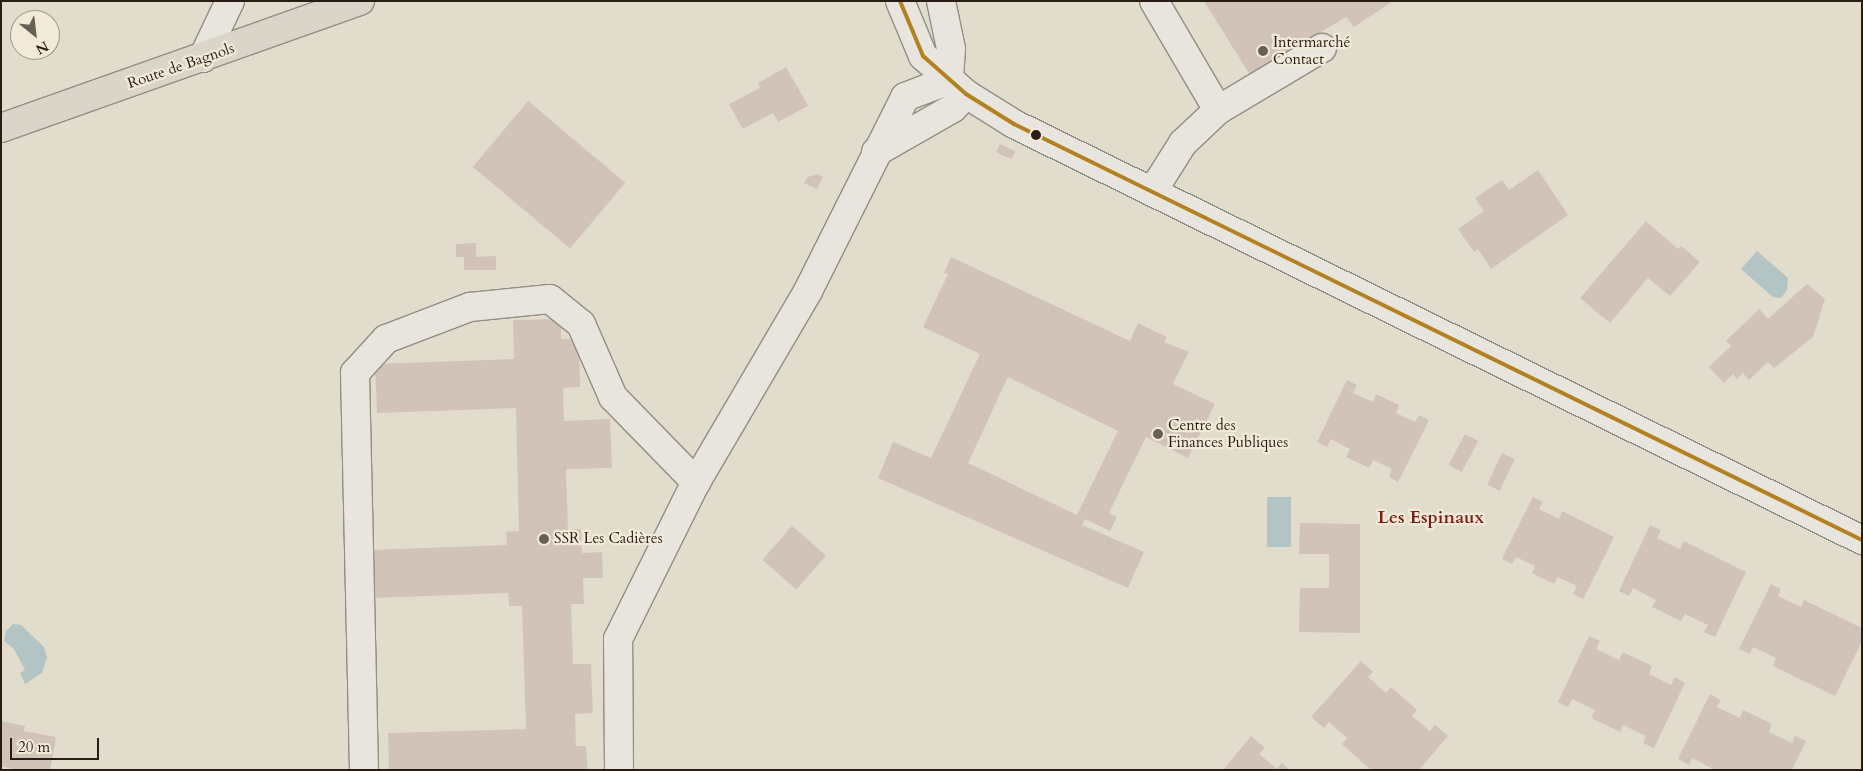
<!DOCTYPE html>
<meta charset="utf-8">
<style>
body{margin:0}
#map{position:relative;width:1863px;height:771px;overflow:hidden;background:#e2dccd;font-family:Cardo,serif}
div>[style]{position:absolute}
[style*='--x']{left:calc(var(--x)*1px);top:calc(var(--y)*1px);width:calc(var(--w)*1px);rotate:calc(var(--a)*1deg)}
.water>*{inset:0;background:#b3c4c4;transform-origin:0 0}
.building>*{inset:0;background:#d2c3b9;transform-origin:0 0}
.roads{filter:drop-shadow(1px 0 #928d84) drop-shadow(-1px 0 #928d84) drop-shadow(0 1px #928d84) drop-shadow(0 -1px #928d84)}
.minor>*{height:28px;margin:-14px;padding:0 14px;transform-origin:14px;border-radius:14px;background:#e8e5de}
.major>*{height:28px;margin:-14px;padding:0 14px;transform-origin:14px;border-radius:14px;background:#dbd5c9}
.bus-1>*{height:4px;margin:-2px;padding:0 2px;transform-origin:2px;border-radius:2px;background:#b28220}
.dots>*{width:14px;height:14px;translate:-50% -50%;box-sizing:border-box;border:2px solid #f1ead9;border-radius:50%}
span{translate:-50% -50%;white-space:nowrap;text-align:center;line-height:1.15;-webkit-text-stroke:4.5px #f1ead9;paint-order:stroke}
.poi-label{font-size:15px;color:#271d14}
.left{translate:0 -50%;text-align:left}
.street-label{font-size:15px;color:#271d14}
.quarter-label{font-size:18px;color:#7a1f14;font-weight:700}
.frame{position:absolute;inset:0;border:2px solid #271d14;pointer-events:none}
.north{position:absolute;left:10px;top:10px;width:50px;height:50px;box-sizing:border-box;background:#f1ead9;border:1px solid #a0988a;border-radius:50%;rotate:151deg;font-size:14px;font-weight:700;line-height:20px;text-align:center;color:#271d14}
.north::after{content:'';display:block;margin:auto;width:18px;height:22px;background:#686055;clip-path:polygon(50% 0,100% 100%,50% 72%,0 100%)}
.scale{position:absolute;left:10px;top:738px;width:89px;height:22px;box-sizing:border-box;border:2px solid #271d14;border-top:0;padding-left:6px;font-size:15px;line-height:18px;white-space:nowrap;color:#271d14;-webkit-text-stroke:4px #f1ead9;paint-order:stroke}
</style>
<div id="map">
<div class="water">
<i style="clip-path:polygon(1757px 251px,1788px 278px,1787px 290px,1781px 298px,1773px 297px,1741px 269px)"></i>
<i style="left:1267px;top:497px;width:24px;height:50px"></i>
<i style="clip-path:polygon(13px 624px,21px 625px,44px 647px,47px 657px,42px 673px,25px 684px,20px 673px,25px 670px,14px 649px,4px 641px,6px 631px)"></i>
</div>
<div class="building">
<i style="clip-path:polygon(1204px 1px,1393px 1px,1354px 27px,1346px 17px,1250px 75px)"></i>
<i style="clip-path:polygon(786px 67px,808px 106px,778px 122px,773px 113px,743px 129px,729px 104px,760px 88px,758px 83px)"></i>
<i style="left:528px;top:101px;width:127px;height:86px;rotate:40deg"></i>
<i style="left:1000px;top:144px;width:17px;height:9px;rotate:25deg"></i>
<i style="clip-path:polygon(1538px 170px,1568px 215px,1491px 269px,1478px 249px,1474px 252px,1458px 229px,1484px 211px,1475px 198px,1502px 180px,1509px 190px)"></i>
<i style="clip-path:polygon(817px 174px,823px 177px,817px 189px,804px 183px,808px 177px)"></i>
<i style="clip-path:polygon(1646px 221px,1678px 249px,1681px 246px,1700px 262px,1670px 296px,1648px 278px,1610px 323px,1580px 298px)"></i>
<i style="clip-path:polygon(476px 243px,476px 257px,496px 256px,496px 270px,464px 270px,464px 257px,456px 257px,456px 244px)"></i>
<i style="clip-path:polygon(evenodd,951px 257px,1130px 341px,1138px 323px,1167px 337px,1164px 342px,1189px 352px,1173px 384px,1215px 404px,1188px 458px,1146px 437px,1109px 513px,1117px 517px,1110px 531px,1085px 519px,1082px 525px,1144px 552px,1128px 588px,878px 478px,893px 442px,931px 458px,980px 354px,923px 327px,948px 274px,944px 273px,951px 257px,1008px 377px,1118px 431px,1077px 515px,968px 463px,1008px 377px)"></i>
<i style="clip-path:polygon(1807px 284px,1825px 299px,1813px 337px,1774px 368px,1768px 362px,1749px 380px,1743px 373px,1737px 379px,1733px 374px,1724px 383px,1709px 367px,1731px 346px,1726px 341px,1759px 309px,1768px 319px)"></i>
<i style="clip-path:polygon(561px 319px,561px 339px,579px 339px,580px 387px,563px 388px,564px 421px,610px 419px,612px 468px,566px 469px,568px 530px,581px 529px,582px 553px,602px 552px,603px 578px,583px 578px,584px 604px,571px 604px,573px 664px,591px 664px,593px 713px,575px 714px,576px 746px,586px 746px,588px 770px,389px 770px,388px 733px,526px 729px,522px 606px,509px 606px,508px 593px,372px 598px,371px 550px,507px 545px,506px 532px,519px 531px,516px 408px,377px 413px,375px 364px,514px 359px,513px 320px)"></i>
<i style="clip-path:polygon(1347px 380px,1357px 385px,1353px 393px,1373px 402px,1376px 394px,1399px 405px,1396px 413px,1415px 422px,1419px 415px,1429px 420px,1398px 482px,1389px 477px,1392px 469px,1373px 460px,1369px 468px,1346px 457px,1350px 449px,1331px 439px,1327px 447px,1317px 442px)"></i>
<i style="left:1465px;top:434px;width:15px;height:35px;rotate:28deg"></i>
<i style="left:1502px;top:453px;width:14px;height:35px;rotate:25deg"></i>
<i style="clip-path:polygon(1533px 497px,1543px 502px,1539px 509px,1559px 519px,1562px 511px,1614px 537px,1583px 599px,1573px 594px,1577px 586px,1558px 577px,1554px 584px,1532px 573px,1535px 566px,1516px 557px,1512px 564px,1502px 559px)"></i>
<i style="clip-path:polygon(1300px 523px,1360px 524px,1360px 633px,1299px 632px,1300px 588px,1329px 588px,1329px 554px,1299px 554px)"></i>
<i style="clip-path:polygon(1650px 525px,1661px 530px,1657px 538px,1680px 549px,1684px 541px,1746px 572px,1715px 637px,1704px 632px,1708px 625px,1685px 614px,1681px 621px,1652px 607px,1656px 600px,1633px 588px,1629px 596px,1619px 591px)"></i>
<i style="left:792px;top:526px;width:45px;height:45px;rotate:41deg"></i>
<i style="clip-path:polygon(1771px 584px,1781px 589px,1778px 596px,1801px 607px,1804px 600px,1862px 628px,1862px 641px,1835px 696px,1773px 666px,1776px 658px,1753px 647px,1750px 654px,1739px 649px)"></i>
<i style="clip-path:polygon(1589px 636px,1600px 641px,1596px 649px,1619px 660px,1623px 652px,1652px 666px,1649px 674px,1671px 685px,1675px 677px,1685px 683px,1654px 748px,1643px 743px,1646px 736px,1623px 725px,1620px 732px,1591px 718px,1595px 710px,1572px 699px,1568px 707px,1558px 702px)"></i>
<i style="clip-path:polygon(1361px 661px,1373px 672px,1368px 677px,1386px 693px,1391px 687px,1417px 710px,1412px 716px,1430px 731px,1435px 725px,1448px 736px,1419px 770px,1371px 770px,1342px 744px,1347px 738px,1329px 722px,1324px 728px,1311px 717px)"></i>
<i style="clip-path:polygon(1710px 694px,1721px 700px,1717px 707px,1740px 718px,1743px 710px,1772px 724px,1769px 732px,1792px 743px,1795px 736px,1806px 741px,1792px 770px,1715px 770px,1692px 758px,1689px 765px,1678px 759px)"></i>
<i style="clip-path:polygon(1px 721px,25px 726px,24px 731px,56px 737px,50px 770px,15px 770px,1px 766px)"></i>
<i style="clip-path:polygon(1251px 736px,1265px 748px,1259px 754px,1277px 769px,1282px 763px,1290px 770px,1223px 770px)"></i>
</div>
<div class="roads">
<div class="minor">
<i style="--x:900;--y:1;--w:60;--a:67.3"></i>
<i style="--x:923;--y:56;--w:57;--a:41.5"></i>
<i style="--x:966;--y:94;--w:57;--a:32"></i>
<i style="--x:1014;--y:124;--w:945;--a:26.13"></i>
<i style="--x:941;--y:1;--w:49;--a:78.2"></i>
<i style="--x:951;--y:49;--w:31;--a:94"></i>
<i style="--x:203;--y:58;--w:63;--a:-64.7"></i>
<i style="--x:1218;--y:110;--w:121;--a:-30.8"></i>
<i style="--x:876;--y:152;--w:89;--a:-29.7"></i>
<i style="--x:953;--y:108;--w:19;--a:-47"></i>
<i style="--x:1152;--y:192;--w:58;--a:-57.7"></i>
<i style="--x:1183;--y:143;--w:48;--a:-43.3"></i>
<i style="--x:1218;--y:110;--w:126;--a:-120.4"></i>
<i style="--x:364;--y:770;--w:397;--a:-91.3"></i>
<i style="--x:355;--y:373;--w:46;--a:-47.6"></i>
<i style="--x:386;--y:339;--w:90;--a:-20.9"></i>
<i style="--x:470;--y:307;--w:80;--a:-5.7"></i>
<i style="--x:550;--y:299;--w:40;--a:39"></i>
<i style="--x:581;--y:324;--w:80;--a:66.3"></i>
<i style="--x:613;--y:397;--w:119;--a:45.7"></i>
<i style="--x:619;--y:770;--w:131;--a:-90.4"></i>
<i style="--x:618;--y:639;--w:175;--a:-63.6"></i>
<i style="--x:696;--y:482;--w:221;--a:-59.6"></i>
<i style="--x:808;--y:291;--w:217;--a:-63.4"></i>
<i style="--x:905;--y:97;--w:47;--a:-21.1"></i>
</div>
<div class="major">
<i style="--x:1;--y:128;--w:381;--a:-19.5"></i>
</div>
</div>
<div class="bus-1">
<i style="--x:900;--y:1;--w:60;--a:67.3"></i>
<i style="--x:923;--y:56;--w:57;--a:41.5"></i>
<i style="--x:966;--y:94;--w:57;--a:32"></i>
<i style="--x:1014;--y:124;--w:945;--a:26.13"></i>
</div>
<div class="dots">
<i style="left:1263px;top:51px;background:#686055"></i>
<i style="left:1036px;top:135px;background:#271d14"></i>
<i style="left:1158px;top:434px;background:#686055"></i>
<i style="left:544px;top:539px;background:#686055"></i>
</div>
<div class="poi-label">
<span class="left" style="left:1273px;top:51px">Intermarché<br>Contact</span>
<span class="left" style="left:1168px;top:434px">Centre des<br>Finances Publiques</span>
<span class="left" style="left:554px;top:539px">SSR Les Cadières</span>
</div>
<div class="street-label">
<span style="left:181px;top:66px;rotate:-19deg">Route de Bagnols</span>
</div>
<div class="quarter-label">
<span style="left:1431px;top:518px">Les Espinaux</span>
</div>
<div class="frame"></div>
<div class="north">N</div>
<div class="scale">20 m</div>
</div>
